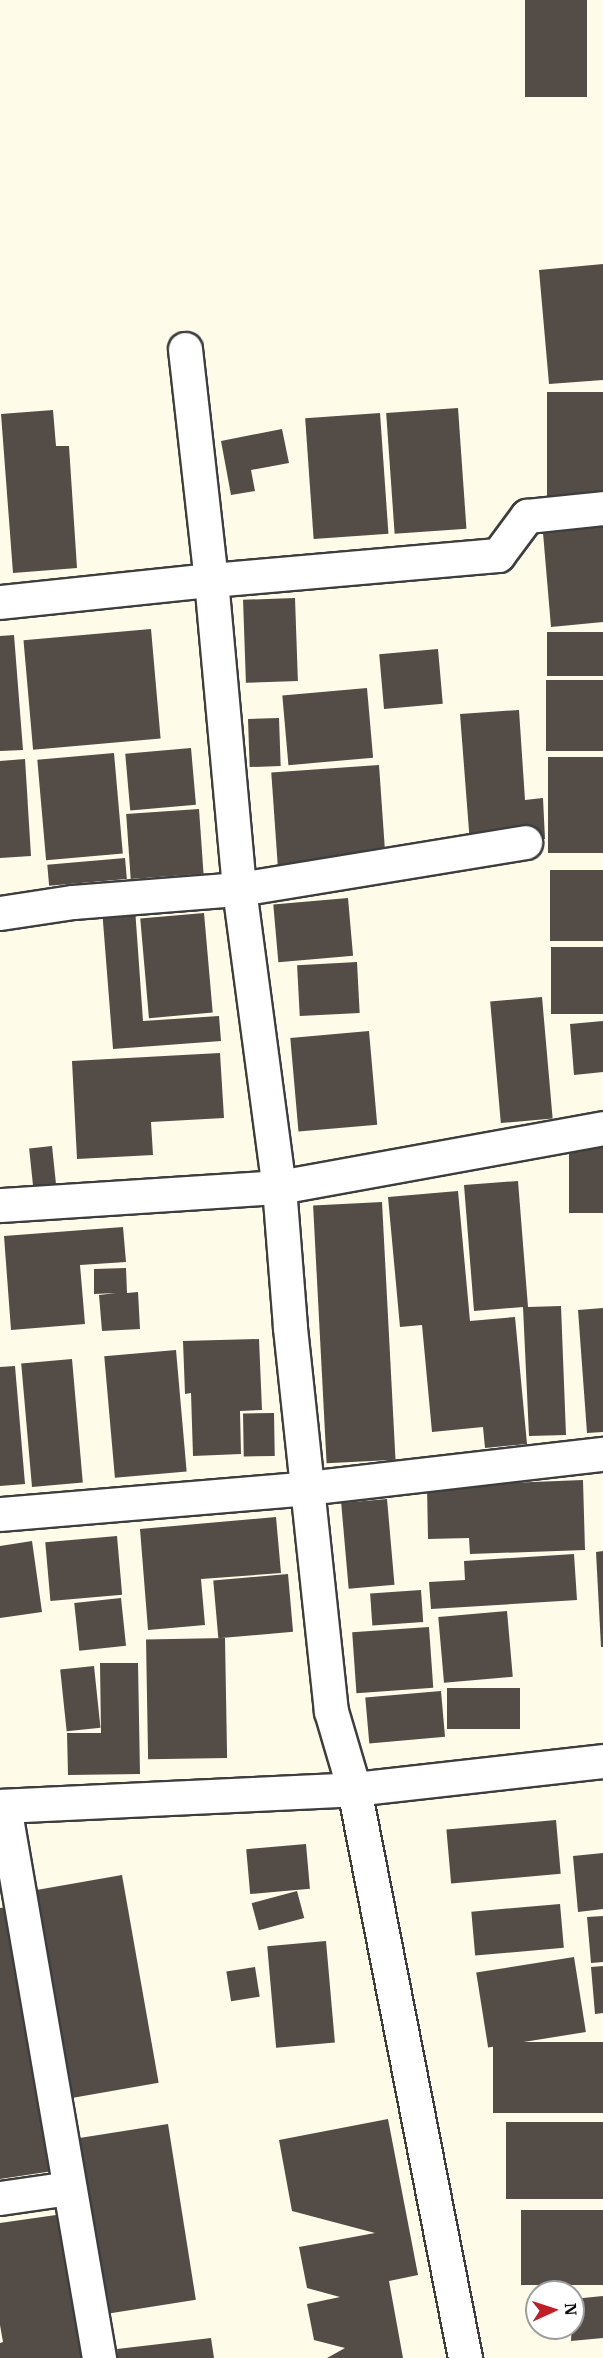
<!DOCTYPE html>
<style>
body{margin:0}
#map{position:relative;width:603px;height:2358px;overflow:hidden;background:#fffbe9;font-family:"IBM Plex Serif",serif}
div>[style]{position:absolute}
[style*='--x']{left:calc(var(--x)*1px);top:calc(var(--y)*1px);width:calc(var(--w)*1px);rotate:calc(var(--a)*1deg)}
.building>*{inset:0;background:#544c47;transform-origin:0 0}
.roads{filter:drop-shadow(2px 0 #3e3e3e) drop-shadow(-2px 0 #3e3e3e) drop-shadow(0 2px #3e3e3e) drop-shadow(0 -2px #3e3e3e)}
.minor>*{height:33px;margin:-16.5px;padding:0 16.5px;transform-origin:16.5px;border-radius:16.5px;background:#fff}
span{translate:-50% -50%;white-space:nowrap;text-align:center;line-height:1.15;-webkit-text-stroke:6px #fff;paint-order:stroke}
.north{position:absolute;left:525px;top:2280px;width:60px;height:60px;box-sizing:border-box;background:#fff;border:2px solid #9d9d9d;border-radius:50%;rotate:87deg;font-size:16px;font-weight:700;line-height:24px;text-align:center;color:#0b0b0b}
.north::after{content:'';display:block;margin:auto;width:21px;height:27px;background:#c11d25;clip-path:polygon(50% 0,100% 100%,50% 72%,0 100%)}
</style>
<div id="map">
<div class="building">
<i style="left:525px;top:0;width:62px;height:97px"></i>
<i style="clip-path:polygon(603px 264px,603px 380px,549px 384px,539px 270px)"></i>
<i style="left:603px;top:392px;width:110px;height:56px;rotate:90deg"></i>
<i style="left:458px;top:408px;width:121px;height:72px;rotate:86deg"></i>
<i style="clip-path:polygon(53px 410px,56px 446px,69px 446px,77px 568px,13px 573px,1px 414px)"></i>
<i style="left:380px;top:413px;width:121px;height:75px;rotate:86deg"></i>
<i style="clip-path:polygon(282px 429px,289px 463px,251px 470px,255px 491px,231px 495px,221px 441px)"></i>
<i style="clip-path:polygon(603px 516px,603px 622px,551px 627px,542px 521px)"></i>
<i style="left:295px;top:598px;width:83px;height:52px;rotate:88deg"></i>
<i style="left:151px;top:629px;width:110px;height:128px;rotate:85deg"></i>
<i style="left:603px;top:632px;width:44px;height:56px;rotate:90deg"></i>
<i style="clip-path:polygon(14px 635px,23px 750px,0 751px,0 636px)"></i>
<i style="left:438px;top:649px;width:55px;height:59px;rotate:85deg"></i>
<i style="left:603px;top:680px;width:71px;height:57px;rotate:90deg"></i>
<i style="left:367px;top:688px;width:70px;height:85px;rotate:85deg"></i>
<i style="clip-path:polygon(519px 710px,525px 800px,543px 798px,545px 839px,470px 844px,460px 714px)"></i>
<i style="left:279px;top:718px;width:48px;height:31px;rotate:88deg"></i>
<i style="left:191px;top:748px;width:57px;height:66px;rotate:85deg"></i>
<i style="left:114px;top:753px;width:101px;height:77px;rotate:85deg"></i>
<i style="left:603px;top:757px;width:96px;height:55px;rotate:90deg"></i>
<i style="clip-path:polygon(25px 759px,31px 856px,0 858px,0 761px)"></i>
<i style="left:379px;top:765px;width:96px;height:108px;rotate:86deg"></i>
<i style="left:199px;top:809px;width:65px;height:73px;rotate:86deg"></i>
<i style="left:125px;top:858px;width:21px;height:78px;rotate:85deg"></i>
<i style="left:603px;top:870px;width:71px;height:53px;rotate:90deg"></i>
<i style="left:348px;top:898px;width:58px;height:75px;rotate:85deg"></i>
<i style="clip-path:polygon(135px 908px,143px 1021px,219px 1016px,221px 1041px,113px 1049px,102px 909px)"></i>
<i style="left:204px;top:913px;width:100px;height:64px;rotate:85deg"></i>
<i style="left:603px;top:947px;width:67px;height:52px;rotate:90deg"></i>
<i style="left:357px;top:962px;width:51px;height:60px;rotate:87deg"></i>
<i style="left:542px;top:997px;width:122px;height:52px;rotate:85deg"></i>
<i style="clip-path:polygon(603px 1021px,603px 1072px,574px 1075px,570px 1024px)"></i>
<i style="left:369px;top:1031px;width:94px;height:79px;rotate:85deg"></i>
<i style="clip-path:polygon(220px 1053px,224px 1118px,151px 1122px,153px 1155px,77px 1159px,72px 1061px)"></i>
<i style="left:603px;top:1142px;width:71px;height:34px;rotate:90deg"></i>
<i style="left:52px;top:1146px;width:44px;height:23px;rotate:84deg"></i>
<i style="clip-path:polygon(518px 1181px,528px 1307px,561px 1306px,566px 1435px,529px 1436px,523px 1307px,474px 1311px,464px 1185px)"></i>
<i style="clip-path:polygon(458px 1191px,470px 1321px,515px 1317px,527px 1444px,485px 1448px,483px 1427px,432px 1432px,422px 1325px,400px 1327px,388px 1197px)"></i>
<i style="left:382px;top:1202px;width:258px;height:69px;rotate:87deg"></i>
<i style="clip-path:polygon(123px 1227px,126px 1262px,80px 1265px,85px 1324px,11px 1330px,4px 1236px)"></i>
<i style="clip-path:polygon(126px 1268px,127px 1293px,138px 1292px,140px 1329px,102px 1331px,99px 1295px,116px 1293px,94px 1294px,94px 1269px)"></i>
<i style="clip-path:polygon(603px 1308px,603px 1432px,587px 1433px,578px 1310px)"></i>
<i style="clip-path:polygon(259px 1339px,262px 1410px,240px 1411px,241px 1454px,193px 1456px,191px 1393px,185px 1394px,183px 1341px)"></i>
<i style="left:176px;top:1350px;width:122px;height:72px;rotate:85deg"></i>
<i style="left:72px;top:1359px;width:124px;height:51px;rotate:85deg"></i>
<i style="clip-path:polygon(15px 1366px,25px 1484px,0 1486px,0 1367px)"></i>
<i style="left:274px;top:1413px;width:43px;height:31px;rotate:89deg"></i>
<i style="clip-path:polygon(583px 1480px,585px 1550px,470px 1554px,469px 1538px,428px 1539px,427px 1486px)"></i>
<i style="left:387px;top:1499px;width:86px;height:46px;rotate:85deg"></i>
<i style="clip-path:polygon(276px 1517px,281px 1573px,201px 1579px,205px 1625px,148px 1630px,140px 1529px)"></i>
<i style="left:117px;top:1536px;width:59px;height:72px;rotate:85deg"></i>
<i style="clip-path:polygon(32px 1541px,42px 1612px,0 1618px,0 1546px)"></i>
<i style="clip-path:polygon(603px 1551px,603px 1647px,601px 1647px,596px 1552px)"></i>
<i style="clip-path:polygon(574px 1554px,577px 1600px,431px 1609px,429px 1582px,465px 1580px,464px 1561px)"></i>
<i style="left:288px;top:1574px;width:58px;height:75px;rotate:85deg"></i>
<i style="left:421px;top:1590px;width:32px;height:51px;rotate:86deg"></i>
<i style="left:121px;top:1598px;width:48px;height:47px;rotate:84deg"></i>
<i style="left:507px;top:1611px;width:66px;height:69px;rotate:85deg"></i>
<i style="left:429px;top:1627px;width:61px;height:77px;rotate:86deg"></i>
<i style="left:225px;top:1638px;width:120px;height:79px;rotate:89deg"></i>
<i style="clip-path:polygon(100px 1663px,138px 1663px,140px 1774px,68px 1775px,67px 1733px,101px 1733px)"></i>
<i style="left:94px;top:1666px;width:62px;height:34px;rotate:84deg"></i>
<i style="left:520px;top:1688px;width:41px;height:73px;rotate:90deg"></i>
<i style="left:441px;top:1691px;width:46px;height:76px;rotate:85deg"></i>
<i style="left:556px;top:1820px;width:54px;height:110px;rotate:85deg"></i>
<i style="left:306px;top:1844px;width:45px;height:60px;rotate:85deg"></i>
<i style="clip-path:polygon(603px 1853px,603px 1909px,578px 1912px,573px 1856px)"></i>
<i style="left:122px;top:1875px;width:211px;height:94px;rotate:80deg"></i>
<i style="left:297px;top:1891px;width:28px;height:47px;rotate:75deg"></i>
<i style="left:560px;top:1904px;width:44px;height:89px;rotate:85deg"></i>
<i style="clip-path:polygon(13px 1906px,53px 2171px,0 2179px,0 1908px)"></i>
<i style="clip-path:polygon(603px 1916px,603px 1962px,591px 1963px,587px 1917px)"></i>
<i style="left:326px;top:1941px;width:102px;height:59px;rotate:85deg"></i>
<i style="left:574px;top:1957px;width:76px;height:99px;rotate:81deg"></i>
<i style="clip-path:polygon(603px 1966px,603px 2013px,595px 2014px,591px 1967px)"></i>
<i style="left:255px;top:1967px;width:30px;height:29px;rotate:81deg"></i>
<i style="left:603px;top:2042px;width:71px;height:110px;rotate:90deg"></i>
<i style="clip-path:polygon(388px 2119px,418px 2275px,389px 2281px,403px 2358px,327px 2358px,345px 2348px,314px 2340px,307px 2304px,340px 2297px,307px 2288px,299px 2247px,375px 2233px,292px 2211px,279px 2140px)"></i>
<i style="left:603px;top:2122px;width:77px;height:97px;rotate:90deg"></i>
<i style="left:168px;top:2124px;width:178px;height:96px;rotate:81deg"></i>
<i style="left:603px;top:2210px;width:75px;height:82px;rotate:90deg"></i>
<i style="clip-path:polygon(63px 2214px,84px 2358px,0 2358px,0 2343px,3px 2342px,0 2325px,0 2223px)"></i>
<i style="clip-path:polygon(603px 2296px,603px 2338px,571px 2341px,573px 2299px)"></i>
<i style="clip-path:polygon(211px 2338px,214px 2358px,118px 2358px,117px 2349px)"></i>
</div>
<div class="roads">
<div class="minor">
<i style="--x:185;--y:349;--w:232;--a:83.6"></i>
<i style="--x:211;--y:580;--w:310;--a:84.8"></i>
<i style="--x:239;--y:889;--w:301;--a:82.4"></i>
<i style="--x:279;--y:1187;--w:141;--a:85.5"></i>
<i style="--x:290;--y:1328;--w:385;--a:83.9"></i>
<i style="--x:331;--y:1711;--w:81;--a:73.6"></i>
<i style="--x:354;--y:1789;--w:251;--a:-6.4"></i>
<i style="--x:0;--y:602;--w:212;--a:-6"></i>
<i style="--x:211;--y:580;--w:288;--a:-5"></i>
<i style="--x:498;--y:555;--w:49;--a:-53.4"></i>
<i style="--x:527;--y:516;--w:76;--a:-6"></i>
<i style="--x:0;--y:913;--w:74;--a:-8.6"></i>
<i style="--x:73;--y:902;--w:167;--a:-4.5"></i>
<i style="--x:239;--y:889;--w:290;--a:-9.3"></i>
<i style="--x:0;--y:1205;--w:280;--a:-3.7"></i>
<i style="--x:279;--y:1187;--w:329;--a:-10.3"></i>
<i style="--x:0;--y:1514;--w:308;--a:-4.8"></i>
<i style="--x:307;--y:1488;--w:298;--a:-6.6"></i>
<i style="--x:0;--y:1806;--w:354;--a:-2.7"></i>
<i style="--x:354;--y:1789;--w:580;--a:78.96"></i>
<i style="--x:4;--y:1806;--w:560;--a:80.23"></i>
<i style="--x:0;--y:2198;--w:70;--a:-8.2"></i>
</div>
</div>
<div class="north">N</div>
</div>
